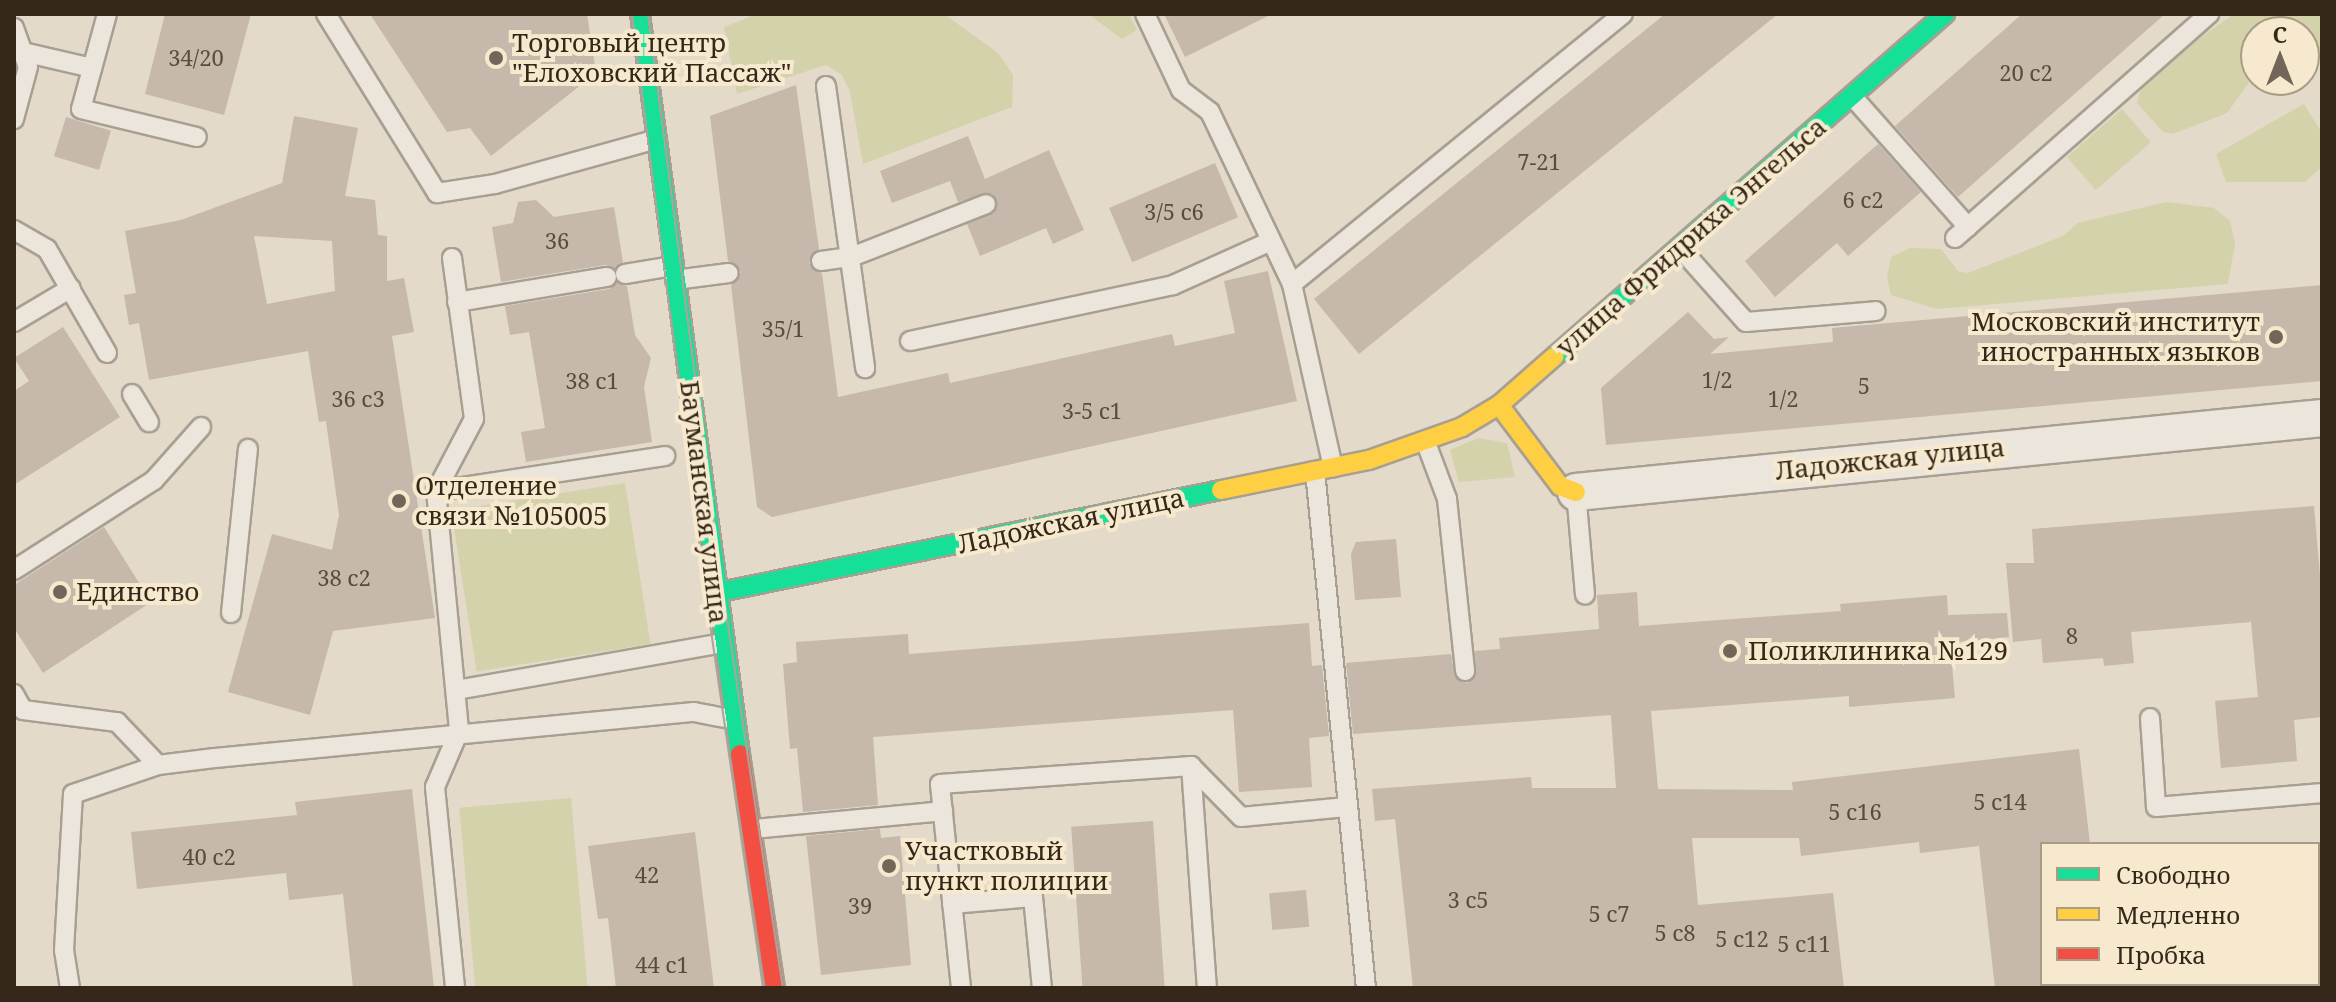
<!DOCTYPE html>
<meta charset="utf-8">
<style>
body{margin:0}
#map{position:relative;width:2336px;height:1002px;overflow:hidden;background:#e3dac9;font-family:"Noto Serif",serif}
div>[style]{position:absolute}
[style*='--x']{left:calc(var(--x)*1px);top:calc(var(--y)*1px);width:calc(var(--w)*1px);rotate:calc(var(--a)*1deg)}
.green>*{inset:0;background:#d4d2ab;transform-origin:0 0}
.building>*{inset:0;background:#c6b8aa;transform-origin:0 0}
.roads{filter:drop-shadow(2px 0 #a89f93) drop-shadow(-2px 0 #a89f93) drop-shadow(0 2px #a89f93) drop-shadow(0 -2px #a89f93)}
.lane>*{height:18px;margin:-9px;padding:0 9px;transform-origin:9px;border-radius:9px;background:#ebe5db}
.street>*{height:36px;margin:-18px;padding:0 18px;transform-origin:18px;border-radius:18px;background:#ebe5db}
.fast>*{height:18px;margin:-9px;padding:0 9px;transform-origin:9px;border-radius:9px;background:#16e098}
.slow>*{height:18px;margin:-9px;padding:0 9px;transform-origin:9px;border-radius:9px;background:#ffcf43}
.jam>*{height:18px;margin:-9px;padding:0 9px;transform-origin:9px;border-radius:9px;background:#f24e42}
.tram>*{height:2px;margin:-1px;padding:0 1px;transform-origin:1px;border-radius:1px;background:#aaa49b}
.dots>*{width:22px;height:22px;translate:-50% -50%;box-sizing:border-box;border:4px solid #f6e9cd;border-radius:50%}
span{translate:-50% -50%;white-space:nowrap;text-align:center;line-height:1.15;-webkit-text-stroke:8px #f6e9cd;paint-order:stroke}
.number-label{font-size:22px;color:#5a4b3f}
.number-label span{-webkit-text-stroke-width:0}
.poi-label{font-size:26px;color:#36271b}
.left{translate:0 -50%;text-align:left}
.right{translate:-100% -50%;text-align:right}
.street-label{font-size:26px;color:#36271b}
.frame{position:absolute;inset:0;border:16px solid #36271b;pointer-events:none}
.legend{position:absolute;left:2040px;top:842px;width:280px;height:144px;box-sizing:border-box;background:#f6e9cd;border:2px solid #a99b86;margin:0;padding:10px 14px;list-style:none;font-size:24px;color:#36271b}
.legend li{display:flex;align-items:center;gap:16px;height:40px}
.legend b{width:40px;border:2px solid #a99b86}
.north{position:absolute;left:2240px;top:16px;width:80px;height:80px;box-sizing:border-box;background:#f6e9cd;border:2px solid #a99b86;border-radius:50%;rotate:0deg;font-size:22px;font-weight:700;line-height:32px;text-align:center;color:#36271b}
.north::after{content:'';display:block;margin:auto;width:28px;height:36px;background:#736658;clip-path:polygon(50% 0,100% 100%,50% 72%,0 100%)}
</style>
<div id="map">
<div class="green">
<i style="clip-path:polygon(757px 14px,944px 14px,998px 53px,1013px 75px,1012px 107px,863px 164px,850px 92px,842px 75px,826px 65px,737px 94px,724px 27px)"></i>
<i style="clip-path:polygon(1088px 14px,1129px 14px,1137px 30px,1122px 39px)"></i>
<i style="clip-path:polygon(2234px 14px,2322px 14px,2322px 53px,2304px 56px,2304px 32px,2256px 32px,2256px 73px,2227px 113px,2173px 134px,2163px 132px,2137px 103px,2144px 77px)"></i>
<i style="clip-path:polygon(2304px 104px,2322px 133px,2322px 167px,2305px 182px,2226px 182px,2216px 154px)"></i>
<i style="left:2122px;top:109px;width:44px;height:73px;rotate:49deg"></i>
<i style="clip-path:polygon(2166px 202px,2214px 208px,2230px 221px,2235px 243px,2228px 284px,1937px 309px,1891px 295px,1887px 277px,1891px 257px,1910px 248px,1941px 249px,1958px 271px,1968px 273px,2063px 236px,2078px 223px)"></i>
<i style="clip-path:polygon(1478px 438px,1507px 443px,1515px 477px,1459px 482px,1450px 450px)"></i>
<i style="left:625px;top:483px;width:163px;height:176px;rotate:81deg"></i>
<i style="left:571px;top:798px;width:191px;height:112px;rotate:85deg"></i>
</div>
<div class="building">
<i style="clip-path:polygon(165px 14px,251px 14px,224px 115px,145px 94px)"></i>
<i style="clip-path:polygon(370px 14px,587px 14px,596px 73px,491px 156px,470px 128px,447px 132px)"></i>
<i style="clip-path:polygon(1164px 14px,1272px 14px,1185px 57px)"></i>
<i style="clip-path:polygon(1665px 14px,1778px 14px,1359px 354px,1314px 299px)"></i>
<i style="clip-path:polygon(2022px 14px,2165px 14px,1958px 197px,1895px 126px)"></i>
<i style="clip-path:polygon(796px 85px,819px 249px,809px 263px,822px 273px,838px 397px,948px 373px,950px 383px,1172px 334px,1175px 346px,1235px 333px,1224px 281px,1268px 271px,1297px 401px,772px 517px,757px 507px,731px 285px,741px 272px,728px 261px,710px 116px)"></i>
<i style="clip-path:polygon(evenodd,294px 116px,358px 128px,345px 196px,375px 200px,378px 235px,387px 236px,387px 281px,404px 278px,414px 332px,392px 336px,435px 618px,333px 631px,310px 715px,228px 692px,272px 534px,332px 550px,339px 515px,326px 421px,319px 422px,308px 351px,149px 380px,139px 323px,129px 325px,124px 295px,136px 293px,125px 231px,181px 220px,282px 183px,294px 116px,254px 236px,332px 241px,335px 291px,267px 304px,254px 236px)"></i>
<i style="left:66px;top:117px;width:47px;height:41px;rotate:17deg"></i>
<i style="clip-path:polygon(968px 136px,985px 179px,1049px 150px,1084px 230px,1053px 244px,1046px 228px,980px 256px,967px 224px,995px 212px,993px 194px,958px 202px,950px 181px,892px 203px,880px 171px)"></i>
<i style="clip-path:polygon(1878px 144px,1921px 192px,1848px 256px,1837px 243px,1775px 297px,1745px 261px)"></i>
<i style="left:1215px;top:163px;width:59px;height:115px;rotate:67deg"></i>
<i style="clip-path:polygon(536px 200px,554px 217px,614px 207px,623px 262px,615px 268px,605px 265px,501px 282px,492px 227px,513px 223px,518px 202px)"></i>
<i style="clip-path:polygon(617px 283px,627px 286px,635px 335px,651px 358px,644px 387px,652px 442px,526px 462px,521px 432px,545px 428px,529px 332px,510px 335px,505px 306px,609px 289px)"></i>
<i style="clip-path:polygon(2322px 285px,2322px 381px,1606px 445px,1601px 388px,1688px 312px,1714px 339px,1729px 337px,1710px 354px,1833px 342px,1832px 328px)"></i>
<i style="clip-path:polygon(63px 327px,120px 417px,14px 485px,14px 391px,29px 381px,14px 358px)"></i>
<i style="clip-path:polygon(2314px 506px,2322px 598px,2322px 717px,2294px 720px,2297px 761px,2221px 768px,2215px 701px,2258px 697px,2251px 622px,2131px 632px,2134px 663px,2104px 666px,2103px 658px,2043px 663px,2041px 639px,2013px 642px,2006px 563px,2034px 563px,2032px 529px)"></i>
<i style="clip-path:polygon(104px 527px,151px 602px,43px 673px,14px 628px,14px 585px)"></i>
<i style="clip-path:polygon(1396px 539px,1401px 597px,1355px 600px,1351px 554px,1356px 542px)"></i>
<i style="clip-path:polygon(1637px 592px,1639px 626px,1841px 611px,1840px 604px,1947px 595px,1948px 615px,2007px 613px,2009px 637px,1950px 643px,1955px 698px,1849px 707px,1849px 696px,1651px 711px,1658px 789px,1793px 790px,1792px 782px,2079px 749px,2090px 844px,2042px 844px,2042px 988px,1995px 988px,1979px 846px,1920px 853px,1919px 842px,1801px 856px,1799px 838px,1692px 838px,1698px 905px,1833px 893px,1844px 988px,1413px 988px,1395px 819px,1375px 821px,1372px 789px,1531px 777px,1532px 788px,1616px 788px,1611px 715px,1353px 734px,1346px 663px,1451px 654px,1455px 677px,1467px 683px,1476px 675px,1475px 651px,1500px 649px,1499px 638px,1599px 629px,1597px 595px)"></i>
<i style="clip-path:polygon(1309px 623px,1312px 666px,1322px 665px,1329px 736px,1309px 738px,1312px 787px,1239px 792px,1233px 710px,873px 737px,878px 805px,803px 812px,797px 748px,790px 749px,783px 664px,797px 662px,796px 642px,908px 634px,909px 654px)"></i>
<i style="clip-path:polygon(412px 789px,434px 988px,353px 988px,343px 894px,289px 900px,286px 873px,137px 889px,131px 832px,297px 815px,295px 802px)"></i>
<i style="left:1153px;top:821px;width:168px;height:82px;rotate:86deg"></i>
<i style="clip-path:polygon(880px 829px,881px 838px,900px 836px,911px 965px,821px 975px,806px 836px)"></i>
<i style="clip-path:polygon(695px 832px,714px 988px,616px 988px,608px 918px,598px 919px,588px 846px)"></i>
<i style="left:1306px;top:890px;width:37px;height:37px;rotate:85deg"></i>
</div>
<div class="roads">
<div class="lane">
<i style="--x:107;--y:14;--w:98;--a:105.3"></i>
<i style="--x:81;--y:109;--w:119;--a:13.6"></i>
<i style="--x:326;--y:14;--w:211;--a:58.2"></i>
<i style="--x:437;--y:193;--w:59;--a:-8.8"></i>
<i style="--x:495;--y:184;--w:168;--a:-15.5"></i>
<i style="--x:1145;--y:14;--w:84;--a:64.7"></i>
<i style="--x:1181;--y:90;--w:36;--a:37"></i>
<i style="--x:1210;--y:112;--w:191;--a:64.5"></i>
<i style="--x:1292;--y:284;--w:188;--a:77.4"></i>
<i style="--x:14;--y:28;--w:41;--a:70.3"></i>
<i style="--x:28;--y:67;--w:54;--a:105.1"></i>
<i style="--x:23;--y:52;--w:71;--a:13.1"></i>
<i style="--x:826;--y:86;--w:285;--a:82.1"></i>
<i style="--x:1852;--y:96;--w:175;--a:48.5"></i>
<i style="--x:14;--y:230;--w:38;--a:30"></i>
<i style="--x:47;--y:249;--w:120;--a:60"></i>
<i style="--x:1955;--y:238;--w:339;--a:-41.4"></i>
<i style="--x:1680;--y:248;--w:99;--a:48.3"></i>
<i style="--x:1746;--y:322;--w:130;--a:-4.8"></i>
<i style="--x:452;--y:258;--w:162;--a:82.2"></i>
<i style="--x:474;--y:419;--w:81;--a:117.8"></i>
<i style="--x:436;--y:491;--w:241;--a:84.5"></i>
<i style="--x:459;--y:731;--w:61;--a:113.2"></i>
<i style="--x:435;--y:787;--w:202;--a:84.3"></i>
<i style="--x:821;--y:261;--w:30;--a:-8"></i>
<i style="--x:851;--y:257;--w:145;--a:-21.4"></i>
<i style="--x:625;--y:274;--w:49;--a:-9.5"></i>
<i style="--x:675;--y:280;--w:54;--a:-7.4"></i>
<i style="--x:1292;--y:284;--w:427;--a:-39.2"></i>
<i style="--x:457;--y:302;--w:152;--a:-9.5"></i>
<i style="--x:14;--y:322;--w:66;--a:-30.8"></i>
<i style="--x:910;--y:341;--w:269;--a:-12"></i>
<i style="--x:1173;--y:285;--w:107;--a:-24.2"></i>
<i style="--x:132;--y:394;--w:33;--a:59"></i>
<i style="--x:1426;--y:443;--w:60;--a:69.4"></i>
<i style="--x:1447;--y:499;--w:173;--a:84"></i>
<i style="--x:1315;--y:471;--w:520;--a:84.37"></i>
<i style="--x:436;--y:491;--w:232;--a:-8.7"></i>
<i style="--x:1576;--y:492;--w:103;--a:85"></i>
<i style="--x:14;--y:570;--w:166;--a:-32.7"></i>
<i style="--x:154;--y:480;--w:71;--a:-48.4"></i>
<i style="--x:231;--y:613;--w:165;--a:-84.1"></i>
<i style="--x:456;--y:690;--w:270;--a:-10"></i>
<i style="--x:14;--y:694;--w:18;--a:61"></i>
<i style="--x:23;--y:710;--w:95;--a:7.3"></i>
<i style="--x:117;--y:722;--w:59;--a:46.4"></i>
<i style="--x:2150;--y:718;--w:89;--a:86.1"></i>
<i style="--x:2156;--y:807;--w:167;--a:-4.8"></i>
<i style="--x:1191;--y:766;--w:223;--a:85.9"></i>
<i style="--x:753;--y:829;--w:191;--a:-5.4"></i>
<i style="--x:952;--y:904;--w:81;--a:-4.9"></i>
<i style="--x:1033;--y:897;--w:91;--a:84.4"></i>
<i style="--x:70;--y:988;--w:38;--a:-99"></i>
<i style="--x:64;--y:950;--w:156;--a:-86.7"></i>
<i style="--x:73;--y:794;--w:90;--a:-18.8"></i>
<i style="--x:158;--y:765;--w:57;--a:-7"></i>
<i style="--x:215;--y:758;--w:481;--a:-5.5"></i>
<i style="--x:694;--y:712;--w:42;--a:11"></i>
<i style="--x:961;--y:988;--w:205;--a:-95.9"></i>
<i style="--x:940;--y:784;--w:252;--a:-4.1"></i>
<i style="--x:1191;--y:766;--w:71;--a:45.6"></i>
<i style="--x:1241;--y:817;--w:106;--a:-5.4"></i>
</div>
<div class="street">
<i style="--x:1576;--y:492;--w:750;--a:-5.66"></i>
</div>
<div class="fast">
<i style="--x:640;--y:14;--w:747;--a:82.3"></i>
<i style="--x:1555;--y:356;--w:519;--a:-41.25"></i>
<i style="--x:715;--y:593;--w:516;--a:-11.51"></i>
</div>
<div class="slow">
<i style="--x:1499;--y:405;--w:101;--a:53"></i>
<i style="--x:1560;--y:486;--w:17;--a:21"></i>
<i style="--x:1221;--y:490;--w:151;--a:-11.5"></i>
<i style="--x:1369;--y:460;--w:99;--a:-19.5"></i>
<i style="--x:1462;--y:427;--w:43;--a:-30.7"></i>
<i style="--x:1499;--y:405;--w:74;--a:-41.2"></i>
</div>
<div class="jam">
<i style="--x:740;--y:754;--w:237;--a:81.5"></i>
</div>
</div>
<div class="tram">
<i style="--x:632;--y:14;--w:566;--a:82.8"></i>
<i style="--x:703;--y:576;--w:416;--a:81.7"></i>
<i style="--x:648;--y:14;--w:583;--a:82.61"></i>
<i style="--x:723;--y:592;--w:401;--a:81.4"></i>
</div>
<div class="dots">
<i style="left:496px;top:58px;background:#736658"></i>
<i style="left:2276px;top:337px;background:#736658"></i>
<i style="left:399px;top:501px;background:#736658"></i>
<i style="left:60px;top:592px;background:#736658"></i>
<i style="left:1730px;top:651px;background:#736658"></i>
<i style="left:889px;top:866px;background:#736658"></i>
</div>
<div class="number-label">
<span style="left:196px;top:58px">34/20</span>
<span style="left:2026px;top:73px">20 с2</span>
<span style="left:1539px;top:162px">7-21</span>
<span style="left:1863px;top:200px">6 с2</span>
<span style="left:1174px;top:212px">3/5 с6</span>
<span style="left:557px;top:241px">36</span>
<span style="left:783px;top:329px">35/1</span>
<span style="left:1717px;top:380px">1/2</span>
<span style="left:592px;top:381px">38 с1</span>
<span style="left:1864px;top:386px">5</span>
<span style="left:358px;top:399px">36 с3</span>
<span style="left:1783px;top:399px">1/2</span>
<span style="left:1092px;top:411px">3-5 с1</span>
<span style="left:344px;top:578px">38 с2</span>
<span style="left:2072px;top:636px">8</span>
<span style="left:2000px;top:802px">5 с14</span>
<span style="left:1855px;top:812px">5 с16</span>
<span style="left:209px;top:857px">40 с2</span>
<span style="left:647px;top:875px">42</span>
<span style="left:1468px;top:900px">3 с5</span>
<span style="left:860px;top:906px">39</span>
<span style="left:1609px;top:914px">5 с7</span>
<span style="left:1675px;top:933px">5 с8</span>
<span style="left:1742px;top:939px">5 с12</span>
<span style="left:1804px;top:944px">5 с11</span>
<span style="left:662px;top:965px">44 с1</span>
</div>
<div class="poi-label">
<span class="left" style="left:512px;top:58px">Торговый центр<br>"Елоховский Пассаж"</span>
<span class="right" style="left:2260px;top:337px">Московский институт<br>иностранных языков</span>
<span class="left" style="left:415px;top:501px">Отделение<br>связи №105005</span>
<span class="left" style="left:76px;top:592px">Единство</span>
<span class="left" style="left:1748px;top:651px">Поликлиника №129</span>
<span class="left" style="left:905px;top:866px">Участковый<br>пункт полиции</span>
</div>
<div class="street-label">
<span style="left:1691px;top:237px;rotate:-41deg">улица Фридриха Энгельса</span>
<span style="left:1890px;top:459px;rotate:-6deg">Ладожская улица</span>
<span style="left:704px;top:502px;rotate:83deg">Бауманская улица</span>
<span style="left:1071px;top:521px;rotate:-12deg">Ладожская улица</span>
</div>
<div class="frame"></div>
<ul class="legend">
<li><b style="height:10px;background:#16e098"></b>Свободно</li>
<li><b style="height:10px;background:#ffcf43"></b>Медленно</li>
<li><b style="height:10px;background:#f24e42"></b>Пробка</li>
</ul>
<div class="north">С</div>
</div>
